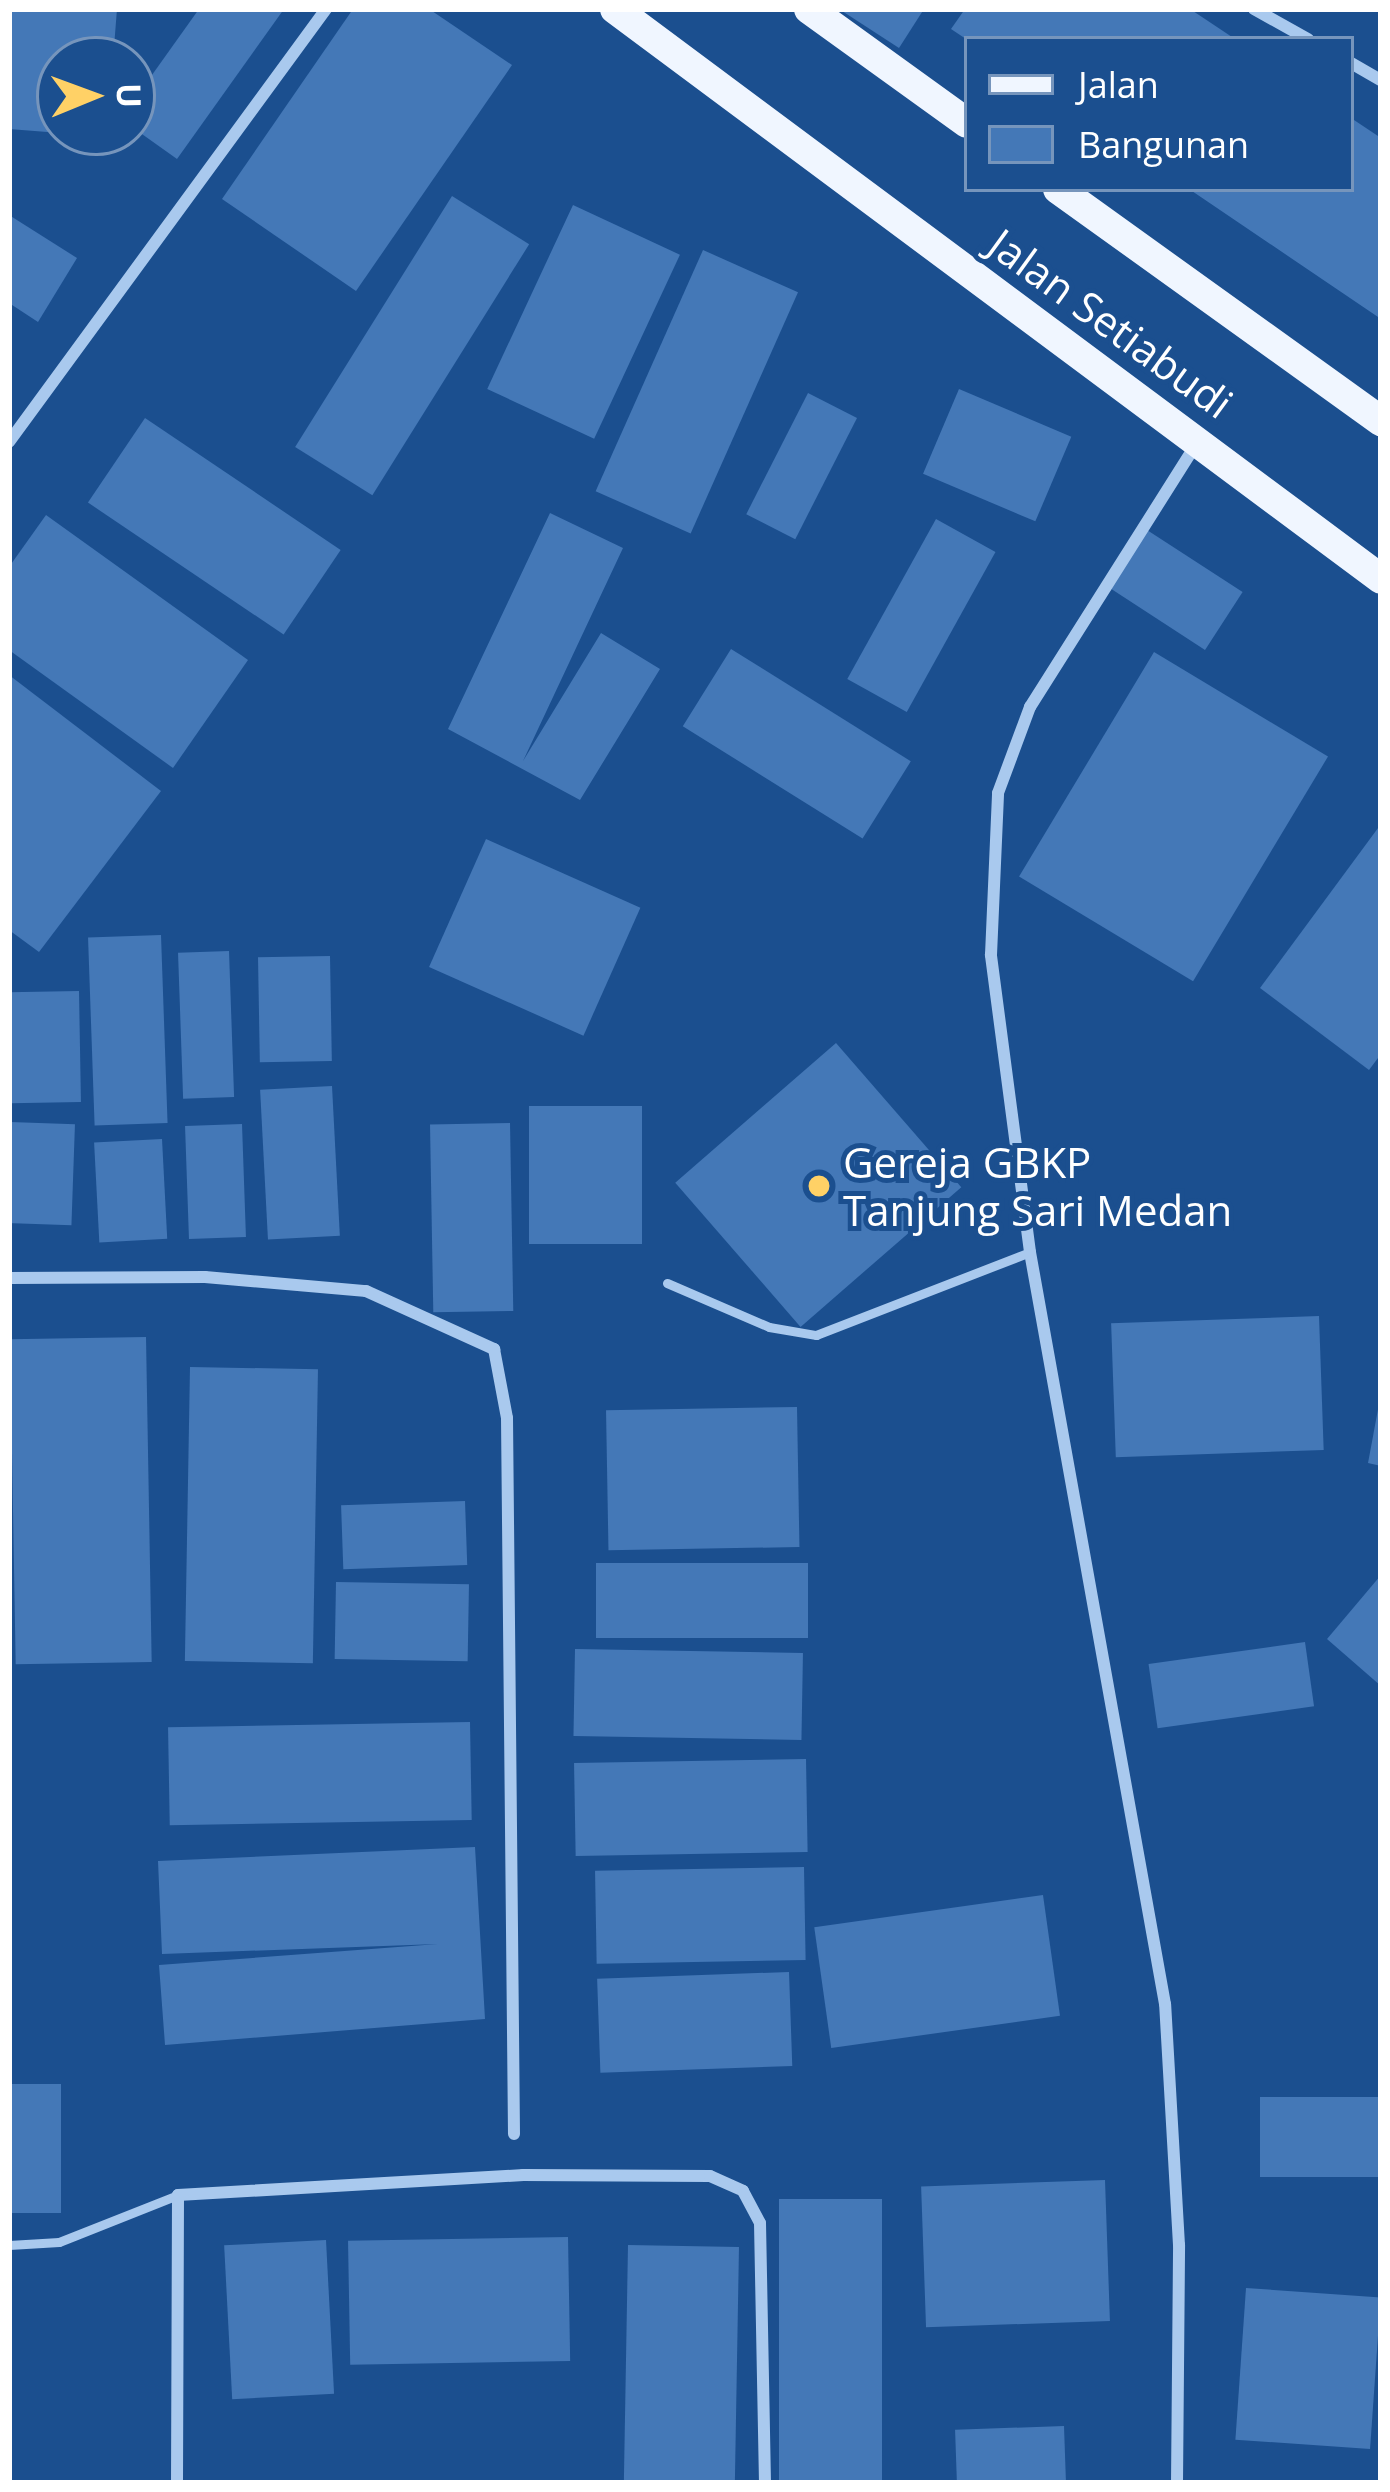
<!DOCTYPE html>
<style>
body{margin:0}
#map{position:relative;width:1390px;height:2492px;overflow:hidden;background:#1b4f8f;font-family:"Open Sans",sans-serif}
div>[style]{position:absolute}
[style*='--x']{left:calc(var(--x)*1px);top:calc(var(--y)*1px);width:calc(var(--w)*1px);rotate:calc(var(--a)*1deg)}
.building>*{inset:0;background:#4478b7;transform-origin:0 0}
.service>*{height:9px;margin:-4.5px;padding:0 4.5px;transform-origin:4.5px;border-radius:4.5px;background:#a9c9ee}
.minor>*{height:12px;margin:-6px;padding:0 6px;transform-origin:6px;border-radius:6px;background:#a9c9ee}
.primary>*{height:30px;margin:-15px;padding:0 15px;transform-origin:15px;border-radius:15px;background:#f0f6ff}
.dots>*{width:33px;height:33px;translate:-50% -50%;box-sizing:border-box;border:6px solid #1b4f8f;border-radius:50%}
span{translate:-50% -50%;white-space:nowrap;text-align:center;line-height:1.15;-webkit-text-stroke:10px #1b4f8f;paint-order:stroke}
.street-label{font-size:42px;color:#fff}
.poi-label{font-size:42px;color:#fff}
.left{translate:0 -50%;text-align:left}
.frame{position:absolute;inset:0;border:12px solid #fff;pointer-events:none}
.legend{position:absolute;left:964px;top:36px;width:390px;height:156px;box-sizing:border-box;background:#1b4f8f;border:3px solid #7695bc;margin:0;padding:15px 21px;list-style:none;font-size:36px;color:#fff}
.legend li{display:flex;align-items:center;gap:24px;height:60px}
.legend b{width:60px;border:3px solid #7695bc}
.north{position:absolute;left:36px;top:36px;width:120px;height:120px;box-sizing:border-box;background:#1b4f8f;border:3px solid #7695bc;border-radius:50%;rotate:89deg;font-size:33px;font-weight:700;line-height:48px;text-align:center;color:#fff}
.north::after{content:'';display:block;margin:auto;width:42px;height:54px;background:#ffd166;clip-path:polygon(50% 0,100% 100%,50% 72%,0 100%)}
</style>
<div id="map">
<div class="building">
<i style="clip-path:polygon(9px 9px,117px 9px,113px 60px,60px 60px,60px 133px,9px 129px)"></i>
<i style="clip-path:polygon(199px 9px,284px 9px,177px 159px,132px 127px,132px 103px)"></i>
<i style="clip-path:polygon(353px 9px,429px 9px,512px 65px,356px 291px,222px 199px)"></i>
<i style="clip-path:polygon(839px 9px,924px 9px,899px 48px)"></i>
<i style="clip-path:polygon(965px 9px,1190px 9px,1235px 39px,966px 39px,951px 29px)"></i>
<i style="clip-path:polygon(1351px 118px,1381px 138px,1381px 319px,1189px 189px,1351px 189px)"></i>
<i style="left:452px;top:196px;width:91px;height:296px;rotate:32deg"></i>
<i style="left:573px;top:205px;width:118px;height:203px;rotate:25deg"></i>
<i style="clip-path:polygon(9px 215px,77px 258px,38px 322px,9px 303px)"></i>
<i style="left:703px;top:250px;width:104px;height:264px;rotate:24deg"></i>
<i style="left:959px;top:389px;width:122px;height:92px;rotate:23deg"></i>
<i style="left:808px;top:393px;width:55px;height:136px;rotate:27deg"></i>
<i style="left:145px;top:418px;width:236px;height:102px;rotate:34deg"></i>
<i style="clip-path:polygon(550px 513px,623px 548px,523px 761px,601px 633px,660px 669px,580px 800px,448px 729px)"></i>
<i style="clip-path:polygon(46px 515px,248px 660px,173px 768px,9px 650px,9px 567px)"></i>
<i style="left:936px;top:519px;width:68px;height:183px;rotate:29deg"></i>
<i style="left:1147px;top:530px;width:114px;height:69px;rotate:33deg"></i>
<i style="left:731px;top:649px;width:212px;height:91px;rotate:32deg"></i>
<i style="left:1154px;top:652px;width:203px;height:262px;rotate:31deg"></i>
<i style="clip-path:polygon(9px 675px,161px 791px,39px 952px,9px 930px)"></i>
<i style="clip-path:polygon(1381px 824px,1381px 1054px,1369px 1070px,1260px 988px)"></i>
<i style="left:486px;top:839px;width:169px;height:140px;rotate:24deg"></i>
<i style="left:161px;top:935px;width:188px;height:73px;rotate:88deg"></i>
<i style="left:229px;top:951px;width:146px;height:51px;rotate:88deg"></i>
<i style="left:330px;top:956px;width:105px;height:72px;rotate:89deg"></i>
<i style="left:79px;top:991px;width:111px;height:70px;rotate:89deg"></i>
<i style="left:836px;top:1043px;width:191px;height:213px;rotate:49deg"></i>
<i style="left:332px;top:1086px;width:150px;height:72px;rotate:87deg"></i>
<i style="left:529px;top:1106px;width:113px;height:138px"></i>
<i style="left:10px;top:1122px;width:65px;height:101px;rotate:2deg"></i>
<i style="left:510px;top:1123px;width:188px;height:80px;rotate:89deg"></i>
<i style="left:242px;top:1124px;width:113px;height:57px;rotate:88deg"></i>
<i style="left:162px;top:1139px;width:100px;height:68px;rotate:87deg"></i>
<i style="left:1319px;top:1316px;width:134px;height:208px;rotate:88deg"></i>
<i style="left:146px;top:1337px;width:325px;height:136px;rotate:89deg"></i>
<i style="left:190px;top:1367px;width:128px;height:294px;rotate:1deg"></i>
<i style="clip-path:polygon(1379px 1404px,1381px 1404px,1381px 1466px,1368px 1463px)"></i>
<i style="left:797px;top:1407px;width:140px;height:191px;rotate:89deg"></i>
<i style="left:465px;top:1501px;width:64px;height:124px;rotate:88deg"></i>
<i style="left:596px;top:1563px;width:212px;height:75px"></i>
<i style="clip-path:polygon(1381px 1575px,1381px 1686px,1327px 1639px)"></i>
<i style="left:336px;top:1582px;width:133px;height:77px;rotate:1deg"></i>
<i style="left:1305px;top:1642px;width:65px;height:158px;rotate:82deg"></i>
<i style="left:575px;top:1649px;width:228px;height:87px;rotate:1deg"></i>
<i style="left:470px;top:1722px;width:98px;height:302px;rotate:89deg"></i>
<i style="left:806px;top:1759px;width:93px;height:232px;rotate:89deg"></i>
<i style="clip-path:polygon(475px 1847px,485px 2019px,165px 2045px,159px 1965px,438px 1944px,162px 1954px,158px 1861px)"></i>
<i style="left:804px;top:1867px;width:93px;height:209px;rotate:89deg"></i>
<i style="left:1043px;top:1895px;width:122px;height:231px;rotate:82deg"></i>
<i style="left:789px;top:1972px;width:94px;height:192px;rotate:88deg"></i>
<i style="left:9px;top:2084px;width:52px;height:129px"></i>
<i style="left:1381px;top:2097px;width:80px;height:121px;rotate:90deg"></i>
<i style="left:1105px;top:2180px;width:141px;height:184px;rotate:88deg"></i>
<i style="left:882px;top:2199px;width:284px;height:103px;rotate:90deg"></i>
<i style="left:568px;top:2237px;width:124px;height:220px;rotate:89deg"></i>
<i style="left:326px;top:2240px;width:154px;height:102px;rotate:87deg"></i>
<i style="left:628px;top:2245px;width:111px;height:238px;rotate:1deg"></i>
<i style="left:1246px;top:2288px;width:135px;height:152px;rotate:4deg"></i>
<i style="left:1064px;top:2426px;width:57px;height:109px;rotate:88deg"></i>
</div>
<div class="service">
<i style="--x:667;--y:1283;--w:111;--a:23.3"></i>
<i style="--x:769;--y:1327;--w:48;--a:9.7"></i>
<i style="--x:816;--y:1335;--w:230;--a:-21.2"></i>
<i style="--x:9;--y:2245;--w:50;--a:-3.4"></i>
<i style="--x:59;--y:2242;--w:128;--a:-21.6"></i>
</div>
<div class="minor">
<i style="--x:1254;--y:9;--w:62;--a:29.1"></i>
<i style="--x:1351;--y:63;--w:34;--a:30"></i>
<i style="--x:9;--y:442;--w:537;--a:-53.79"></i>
<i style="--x:9;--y:1278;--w:196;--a:-0.3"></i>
<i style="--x:205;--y:1277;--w:162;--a:5"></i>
<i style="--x:366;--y:1291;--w:141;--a:24.4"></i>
<i style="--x:494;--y:1349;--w:70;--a:79.3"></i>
<i style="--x:507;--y:1418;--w:716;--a:89.44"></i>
<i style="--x:177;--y:2483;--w:288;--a:-89.8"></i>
<i style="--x:178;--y:2195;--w:346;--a:-3.3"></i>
<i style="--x:523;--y:2175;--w:187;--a:0.3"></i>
<i style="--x:710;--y:2176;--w:36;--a:24"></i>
<i style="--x:743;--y:2191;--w:36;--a:62"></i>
<i style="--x:760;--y:2223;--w:260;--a:88.9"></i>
<i style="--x:1177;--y:2483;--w:238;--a:-89.5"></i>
<i style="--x:1179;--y:2245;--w:241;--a:-93.3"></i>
<i style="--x:1165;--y:2004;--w:764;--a:-100.18"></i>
<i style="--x:1030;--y:1252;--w:300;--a:-97.5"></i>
<i style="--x:991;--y:955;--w:162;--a:-87.5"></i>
<i style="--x:998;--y:793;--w:92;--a:-69.6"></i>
<i style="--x:1030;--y:707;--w:309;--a:-57.7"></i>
</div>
<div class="primary">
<i style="--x:615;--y:9;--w:955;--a:36.65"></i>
<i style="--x:809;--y:9;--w:195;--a:35.8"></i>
<i style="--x:1058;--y:189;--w:398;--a:35.7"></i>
</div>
<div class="dots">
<i style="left:819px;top:1186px;background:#ffd166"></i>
</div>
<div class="street-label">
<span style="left:1111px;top:323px;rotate:36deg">Jalan Setiabudi</span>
</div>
<div class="poi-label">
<span class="left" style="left:843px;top:1186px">Gereja GBKP<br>Tanjung Sari Medan</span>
</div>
<div class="frame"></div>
<ul class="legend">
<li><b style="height:15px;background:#f0f6ff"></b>Jalan</li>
<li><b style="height:33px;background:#4478b7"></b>Bangunan</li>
</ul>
<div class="north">U</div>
</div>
